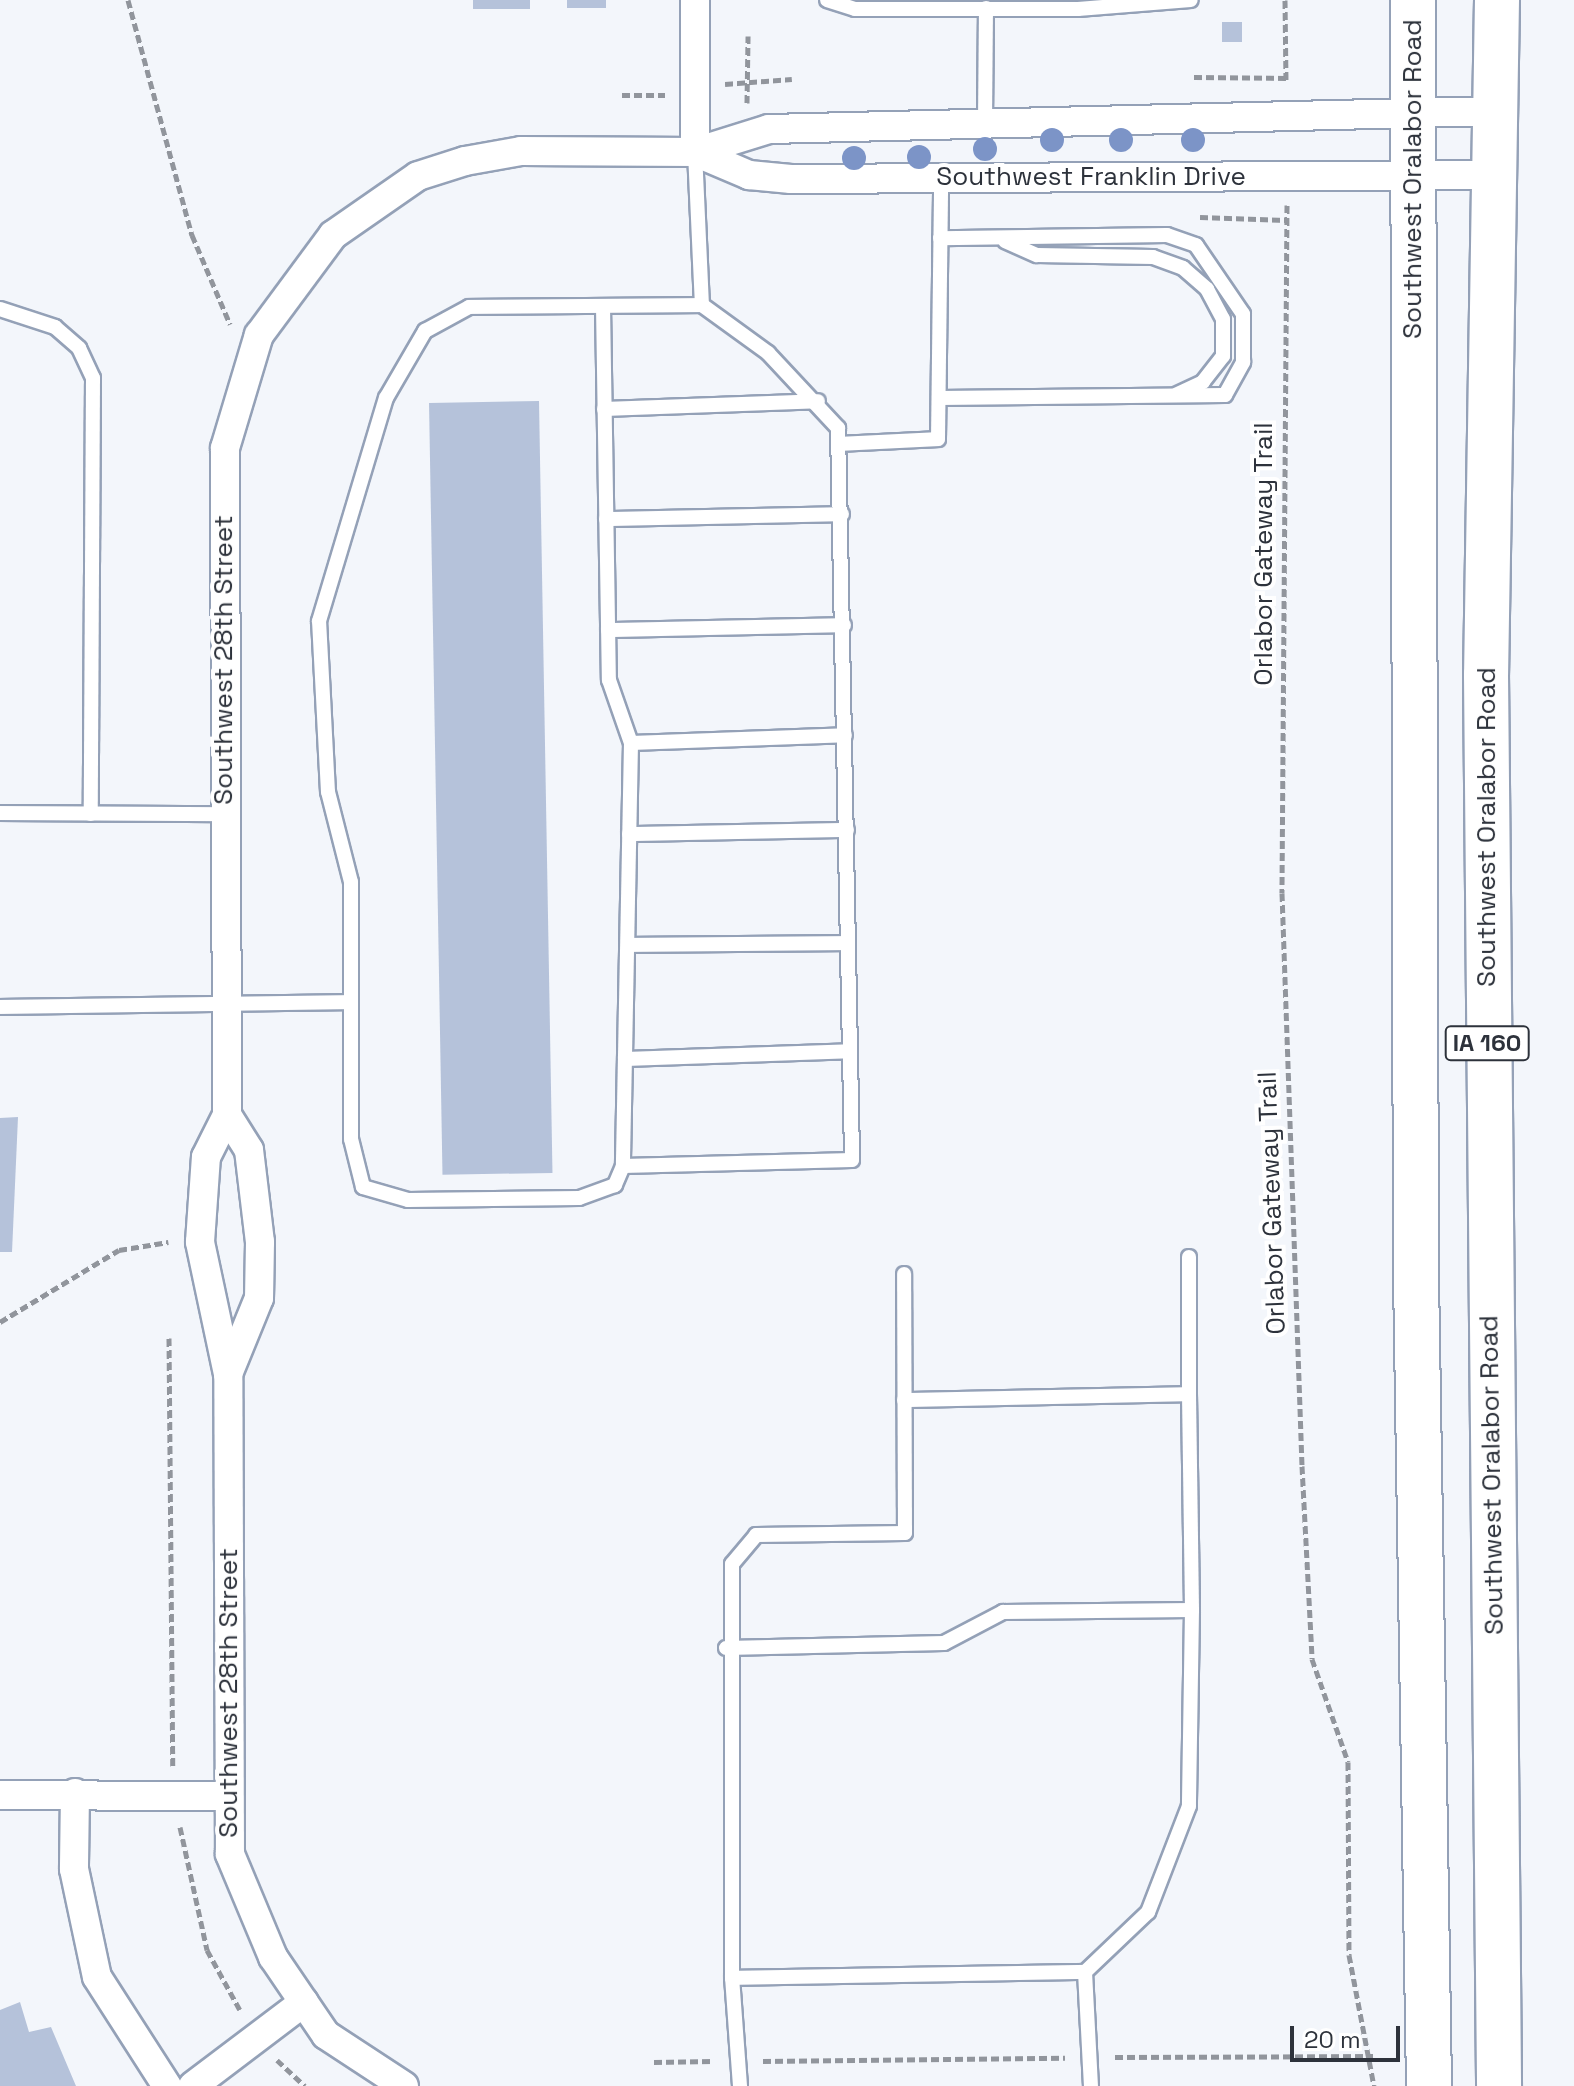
<!DOCTYPE html>
<style>
body{margin:0}
#map{position:relative;width:1574px;height:2086px;overflow:hidden;background:#f3f6fb;font-family:"Space Grotesk",sans-serif}
div>[style]{position:absolute}
[style*='--x']{left:calc(var(--x)*1px);top:calc(var(--y)*1px);width:calc(var(--w)*1px);rotate:calc(var(--a)*1deg)}
.building>*{inset:0;background:#b5c2da;transform-origin:0 0}
.path>*{height:5px;margin-top:-2.5px;transform-origin:0;background:repeating-linear-gradient(90deg,#91959c 0 8px,transparent 0 12px)}
.roads{filter:drop-shadow(2px 0 #94a1b7) drop-shadow(-2px 0 #94a1b7) drop-shadow(0 2px #94a1b7) drop-shadow(0 -2px #94a1b7)}
.lane>*{height:14px;margin:-7px;padding:0 7px;transform-origin:7px;border-radius:7px;background:#fff}
.street>*{height:28px;margin:-14px;padding:0 14px;transform-origin:14px;border-radius:14px;background:#fff}
.primary>*{height:44px;margin:-22px;padding:0 22px;transform-origin:22px;border-radius:22px;background:#fff}
.trees>*{width:24px;height:24px;margin:-12px;border-radius:50%;background:#7c94c7}
span{translate:-50% -50%;white-space:nowrap;text-align:center;line-height:1.15;-webkit-text-stroke:8px #fff;paint-order:stroke}
.shield-label span{padding:2px 6px;background:#fff;border:2px solid;border-radius:6px;-webkit-text-stroke-width:0}
.shield-label{font-size:24px;color:#2d323b;font-weight:700}
.street-label{font-size:26px;color:#2d323b}
.scale{position:absolute;left:1290px;top:2026px;width:110px;height:36px;box-sizing:border-box;border:4px solid #2d323b;border-top:0;padding-left:10px;font-size:24px;line-height:28px;white-space:nowrap;color:#2d323b;-webkit-text-stroke:6px #fff;paint-order:stroke}
</style>
<div id="map">
<div class="building">
<i style="left:473px;top:0;width:57px;height:9px"></i>
<i style="left:567px;top:0;width:39px;height:8px"></i>
<i style="left:1222px;top:22px;width:20px;height:20px"></i>
<i style="left:539px;top:401px;width:772px;height:110px;rotate:89deg"></i>
<i style="clip-path:polygon(18px 1117px,12px 1252px,0 1252px,0 1118px)"></i>
<i style="clip-path:polygon(20px 2002px,29px 2032px,51px 2027px,76px 2086px,0 2086px,0 2010px)"></i>
</div>
<div class="path">
<i style="--x:128;--y:0;--w:244;--a:74.8"></i>
<i style="--x:192;--y:235;--w:97;--a:66.9"></i>
<i style="--x:1285;--y:0;--w:83;--a:89.3"></i>
<i style="--x:1194;--y:77;--w:92;--a:0.6"></i>
<i style="--x:725;--y:84;--w:67;--a:-4.3"></i>
<i style="--x:622;--y:95;--w:43;--a:0"></i>
<i style="--x:747;--y:103;--w:67;--a:-89.1"></i>
<i style="--x:1287;--y:205;--w:688;--a:90.42"></i>
<i style="--x:1282;--y:893;--w:573;--a:88"></i>
<i style="--x:1302;--y:1466;--w:193;--a:87"></i>
<i style="--x:1312;--y:1659;--w:109;--a:70.7"></i>
<i style="--x:1348;--y:1762;--w:193;--a:89.7"></i>
<i style="--x:1349;--y:1955;--w:133;--a:79.2"></i>
<i style="--x:1200;--y:217;--w:87;--a:2"></i>
<i style="--x:0;--y:1322;--w:139;--a:-31.2"></i>
<i style="--x:119;--y:1250;--w:50;--a:-9.3"></i>
<i style="--x:169;--y:1338;--w:428;--a:89.5"></i>
<i style="--x:180;--y:1827;--w:126;--a:77.6"></i>
<i style="--x:207;--y:1950;--w:68;--a:61.2"></i>
<i style="--x:1115;--y:2057;--w:258;--a:-0.2"></i>
<i style="--x:277;--y:2060;--w:38;--a:43"></i>
<i style="--x:763;--y:2061;--w:302;--a:-0.6"></i>
<i style="--x:654;--y:2062;--w:59;--a:-1"></i>
</div>
<div class="roads">
<div class="lane">
<i style="--x:827;--y:0;--w:29;--a:18"></i>
<i style="--x:855;--y:9;--w:223;--a:0"></i>
<i style="--x:1078;--y:9;--w:113;--a:-4.6"></i>
<i style="--x:985;--y:121;--w:113;--a:-89.5"></i>
<i style="--x:695;--y:152;--w:153;--a:87.4"></i>
<i style="--x:702;--y:305;--w:82;--a:36"></i>
<i style="--x:768;--y:353;--w:103;--a:47"></i>
<i style="--x:838;--y:428;--w:732;--a:88.9"></i>
<i style="--x:852;--y:1160;--w:229;--a:178.5"></i>
<i style="--x:623;--y:1166;--w:21;--a:113"></i>
<i style="--x:615;--y:1185;--w:38;--a:160"></i>
<i style="--x:579;--y:1198;--w:171;--a:179.3"></i>
<i style="--x:408;--y:1200;--w:47;--a:-163.9"></i>
<i style="--x:363;--y:1187;--w:49;--a:-104"></i>
<i style="--x:351;--y:1139;--w:257;--a:-90"></i>
<i style="--x:351;--y:882;--w:93;--a:-104.3"></i>
<i style="--x:328;--y:792;--w:171;--a:-93"></i>
<i style="--x:319;--y:621;--w:233;--a:-73.3"></i>
<i style="--x:386;--y:398;--w:78;--a:-59.8"></i>
<i style="--x:425;--y:331;--w:50;--a:-28.6"></i>
<i style="--x:469;--y:307;--w:233;--a:-0.5"></i>
<i style="--x:1005;--y:241;--w:35;--a:24"></i>
<i style="--x:1037;--y:255;--w:116;--a:1"></i>
<i style="--x:1153;--y:257;--w:32;--a:20"></i>
<i style="--x:1183;--y:268;--w:32;--a:41"></i>
<i style="--x:1207;--y:289;--w:34;--a:62"></i>
<i style="--x:1223;--y:319;--w:37;--a:90"></i>
<i style="--x:1223;--y:356;--w:33;--a:128"></i>
<i style="--x:1203;--y:382;--w:29;--a:155"></i>
<i style="--x:603;--y:306;--w:374;--a:89.1"></i>
<i style="--x:609;--y:680;--w:67;--a:70.8"></i>
<i style="--x:631;--y:743;--w:423;--a:91.1"></i>
<i style="--x:0;--y:309;--w:58;--a:18.1"></i>
<i style="--x:55;--y:327;--w:32;--a:41"></i>
<i style="--x:79;--y:348;--w:33;--a:65"></i>
<i style="--x:93;--y:378;--w:436;--a:90.3"></i>
<i style="--x:939;--y:398;--w:286;--a:-0.6"></i>
<i style="--x:1225;--y:395;--w:38;--a:-61"></i>
<i style="--x:1243;--y:362;--w:48;--a:-90"></i>
<i style="--x:1243;--y:314;--w:83;--a:-124.3"></i>
<i style="--x:1196;--y:245;--w:31;--a:-161"></i>
<i style="--x:1167;--y:235;--w:227;--a:179.2"></i>
<i style="--x:604;--y:409;--w:214;--a:-2.1"></i>
<i style="--x:840;--y:444;--w:98;--a:-2.9"></i>
<i style="--x:938;--y:439;--w:261;--a:-89.3"></i>
<i style="--x:606;--y:519;--w:236;--a:-1.2"></i>
<i style="--x:608;--y:630;--w:236;--a:-1.2"></i>
<i style="--x:631;--y:743;--w:214;--a:-2.1"></i>
<i style="--x:0;--y:813;--w:225;--a:0.3"></i>
<i style="--x:629;--y:834;--w:218;--a:-1.1"></i>
<i style="--x:628;--y:945;--w:220;--a:-0.5"></i>
<i style="--x:0;--y:1007;--w:350;--a:-0.8"></i>
<i style="--x:625;--y:1059;--w:225;--a:-2"></i>
<i style="--x:1189;--y:1257;--w:137;--a:90"></i>
<i style="--x:904;--y:1400;--w:285;--a:-1.2"></i>
<i style="--x:1189;--y:1394;--w:216;--a:89.2"></i>
<i style="--x:726;--y:1648;--w:218;--a:-1.3"></i>
<i style="--x:944;--y:1643;--w:67;--a:-27.7"></i>
<i style="--x:1003;--y:1612;--w:189;--a:-0.6"></i>
<i style="--x:1192;--y:1610;--w:196;--a:90.9"></i>
<i style="--x:1189;--y:1806;--w:114;--a:111.1"></i>
<i style="--x:1148;--y:1912;--w:87;--a:136.4"></i>
<i style="--x:1085;--y:1972;--w:114;--a:87"></i>
<i style="--x:732;--y:1978;--w:353;--a:-1"></i>
<i style="--x:740;--y:2086;--w:108;--a:-94.2"></i>
<i style="--x:732;--y:1978;--w:414;--a:-90"></i>
<i style="--x:732;--y:1564;--w:38;--a:-50"></i>
<i style="--x:756;--y:1535;--w:149;--a:-0.8"></i>
<i style="--x:905;--y:1533;--w:259;--a:-90.2"></i>
</div>
<div class="street">
<i style="--x:695;--y:0;--w:152;--a:90"></i>
<i style="--x:695;--y:152;--w:59;--a:23.1"></i>
<i style="--x:749;--y:175;--w:42;--a:5.4"></i>
<i style="--x:791;--y:179;--w:702;--a:-0.33"></i>
<i style="--x:227;--y:1115;--w:41;--a:57.8"></i>
<i style="--x:249;--y:1150;--w:93;--a:83.2"></i>
<i style="--x:260;--y:1242;--w:56;--a:91"></i>
<i style="--x:259;--y:1298;--w:82;--a:112.2"></i>
<i style="--x:75;--y:1793;--w:76;--a:90.8"></i>
<i style="--x:74;--y:1869;--w:110;--a:78"></i>
<i style="--x:97;--y:1977;--w:130;--a:57.3"></i>
<i style="--x:0;--y:1795;--w:227;--a:0.3"></i>
<i style="--x:193;--y:2086;--w:139;--a:-37.1"></i>
<i style="--x:404;--y:2086;--w:93;--a:-146.8"></i>
<i style="--x:326;--y:2035;--w:94;--a:-124.2"></i>
<i style="--x:273;--y:1957;--w:112;--a:-112.7"></i>
<i style="--x:230;--y:1854;--w:480;--a:-90.2"></i>
<i style="--x:228;--y:1374;--w:135;--a:-102"></i>
<i style="--x:200;--y:1242;--w:85;--a:-86"></i>
<i style="--x:206;--y:1157;--w:47;--a:-63.4"></i>
<i style="--x:227;--y:1115;--w:667;--a:-90.17"></i>
<i style="--x:225;--y:448;--w:118;--a:-73.3"></i>
<i style="--x:259;--y:335;--w:124;--a:-53.5"></i>
<i style="--x:333;--y:235;--w:103;--a:-34.8"></i>
<i style="--x:418;--y:176;--w:49;--a:-17.7"></i>
<i style="--x:465;--y:161;--w:57;--a:-10.1"></i>
<i style="--x:521;--y:151;--w:174;--a:0.3"></i>
<i style="--x:695;--y:152;--w:77;--a:-17.3"></i>
<i style="--x:769;--y:129;--w:725;--a:-1.42"></i>
</div>
<div class="primary">
<i style="--x:1413;--y:0;--w:1276;--a:89.87"></i>
<i style="--x:1416;--y:1276;--w:810;--a:89.08"></i>
<i style="--x:1497;--y:0;--w:675;--a:90.93"></i>
<i style="--x:1486;--y:675;--w:1411;--a:89.47"></i>
</div>
</div>
<div class="trees">
<i style="left:1052px;top:140px"></i>
<i style="left:1121px;top:140px"></i>
<i style="left:1193px;top:140px"></i>
<i style="left:985px;top:149px"></i>
<i style="left:919px;top:157px"></i>
<i style="left:854px;top:158px"></i>
</div>
<div class="shield-label">
<span style="left:1487px;top:1043px">IA 160</span>
</div>
<div class="street-label">
<span style="left:1091px;top:177px">Southwest Franklin Drive</span>
<span style="left:1413px;top:179px;rotate:-90deg">Southwest Oralabor Road</span>
<span style="left:1264px;top:554px;rotate:-90deg">Orlabor Gateway Trail</span>
<span style="left:224px;top:660px;rotate:-90deg">Southwest 28th Street</span>
<span style="left:1487px;top:827px;rotate:-90deg">Southwest Oralabor Road</span>
<span style="left:1272px;top:1203px;rotate:-92deg">Orlabor Gateway Trail</span>
<span style="left:1492px;top:1475px;rotate:-91deg">Southwest Oralabor Road</span>
<span style="left:229px;top:1693px;rotate:-90deg">Southwest 28th Street</span>
</div>
<div class="scale">20 m</div>
</div>
